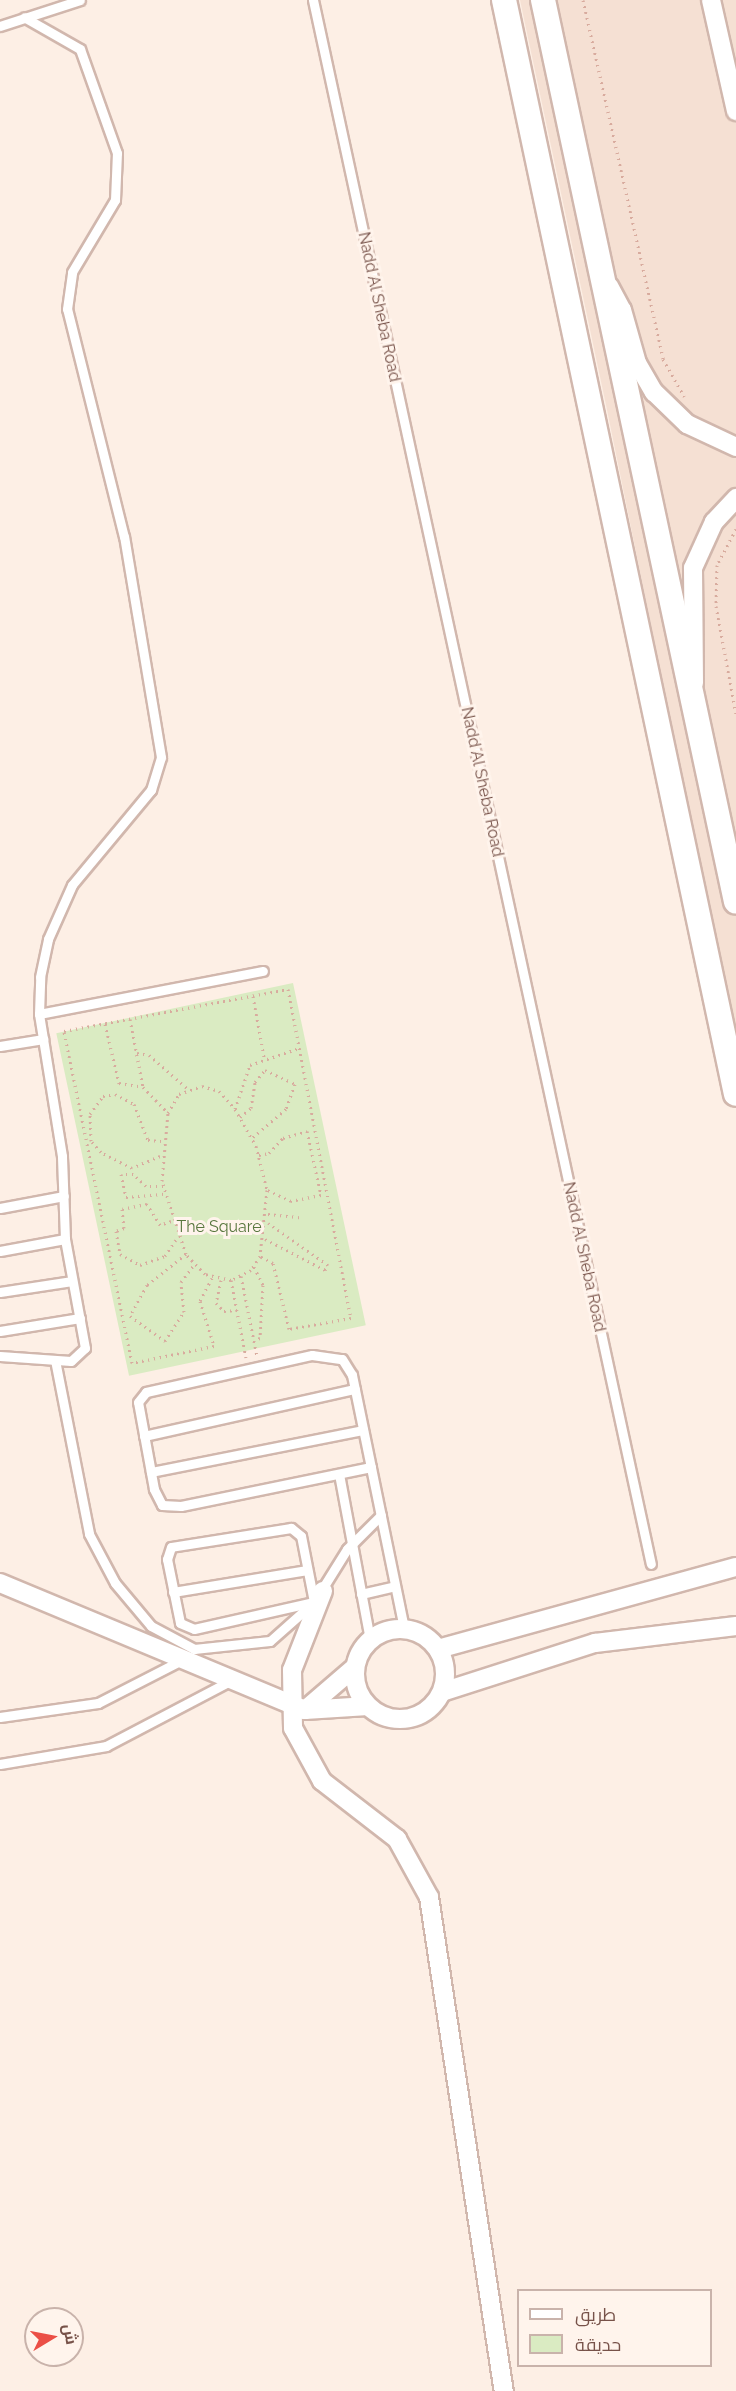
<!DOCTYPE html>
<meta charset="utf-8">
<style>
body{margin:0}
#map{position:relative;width:736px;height:2391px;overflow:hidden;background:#fdefe5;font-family:Raleway,Cairo,sans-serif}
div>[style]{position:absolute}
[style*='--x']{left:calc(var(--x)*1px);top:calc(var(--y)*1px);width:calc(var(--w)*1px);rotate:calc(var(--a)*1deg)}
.residential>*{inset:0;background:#f5e0d3}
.green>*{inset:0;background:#daebc2;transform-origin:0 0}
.path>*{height:3px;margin-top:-1.5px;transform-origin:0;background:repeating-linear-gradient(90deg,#d8ab9e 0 1.5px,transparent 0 6px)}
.roads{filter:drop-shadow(2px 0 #d1b7ad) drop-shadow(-2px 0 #d1b7ad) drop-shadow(0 2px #d1b7ad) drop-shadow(0 -2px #d1b7ad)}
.service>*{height:9px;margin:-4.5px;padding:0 4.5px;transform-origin:4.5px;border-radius:4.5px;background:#fff}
.minor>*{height:18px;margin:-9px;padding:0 9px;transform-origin:9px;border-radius:9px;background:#fff}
.minor>.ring{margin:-9px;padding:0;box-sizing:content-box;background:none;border:18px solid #fff;border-radius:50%}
.secondary>*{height:24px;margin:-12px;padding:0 12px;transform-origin:12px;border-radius:12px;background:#fff}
span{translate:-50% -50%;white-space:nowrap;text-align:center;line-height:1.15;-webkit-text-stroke:6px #fff4ec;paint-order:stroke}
.street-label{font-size:16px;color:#775249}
.park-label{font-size:16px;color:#58773e}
.legend{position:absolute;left:517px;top:2289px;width:195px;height:78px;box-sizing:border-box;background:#fff4ec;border:2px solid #c9b3ab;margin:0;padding:8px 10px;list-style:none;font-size:18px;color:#775249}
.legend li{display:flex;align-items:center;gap:12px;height:30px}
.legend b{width:30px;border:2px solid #c9b3ab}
.north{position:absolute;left:24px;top:2307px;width:60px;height:60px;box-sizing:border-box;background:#fff4ec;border:2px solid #c9b3ab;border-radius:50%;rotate:80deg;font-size:16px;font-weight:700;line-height:24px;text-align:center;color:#775249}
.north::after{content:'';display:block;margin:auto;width:21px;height:27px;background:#eb4f46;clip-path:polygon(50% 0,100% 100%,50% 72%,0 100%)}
</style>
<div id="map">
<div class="residential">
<i style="clip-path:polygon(520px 0,736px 0,736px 1042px,606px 405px)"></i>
</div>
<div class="green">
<i style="left:293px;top:983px;width:350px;height:242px;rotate:78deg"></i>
</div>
<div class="path">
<i style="--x:583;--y:0;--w:368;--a:77.4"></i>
<i style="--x:663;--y:359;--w:43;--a:60.4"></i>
<i style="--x:736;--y:529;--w:41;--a:117.8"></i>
<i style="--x:717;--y:565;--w:41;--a:91.4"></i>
<i style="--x:716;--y:606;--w:110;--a:79.5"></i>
<i style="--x:253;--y:996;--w:62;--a:79.8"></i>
<i style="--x:130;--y:1019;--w:69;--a:79.2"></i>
<i style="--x:143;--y:1087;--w:36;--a:46"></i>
<i style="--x:105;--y:1024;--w:61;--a:76.7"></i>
<i style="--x:119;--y:1083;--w:24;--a:9"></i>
<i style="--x:137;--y:1053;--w:12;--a:9"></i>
<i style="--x:149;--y:1055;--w:50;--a:41"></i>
<i style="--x:202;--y:1086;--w:18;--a:16"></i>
<i style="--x:219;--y:1091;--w:24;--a:48"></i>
<i style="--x:235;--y:1109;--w:43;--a:60.4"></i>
<i style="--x:256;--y:1146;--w:45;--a:76"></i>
<i style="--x:267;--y:1190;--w:66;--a:96.1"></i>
<i style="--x:260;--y:1256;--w:17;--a:123"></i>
<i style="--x:251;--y:1270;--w:22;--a:153"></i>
<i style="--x:231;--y:1280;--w:27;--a:-167"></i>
<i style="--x:205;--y:1274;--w:28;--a:-134"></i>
<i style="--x:186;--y:1254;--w:77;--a:-108.2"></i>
<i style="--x:162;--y:1181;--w:68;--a:-85"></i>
<i style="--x:168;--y:1113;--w:22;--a:-60"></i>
<i style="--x:179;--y:1094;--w:24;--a:-19"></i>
<i style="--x:235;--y:1109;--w:46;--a:-71.2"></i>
<i style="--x:250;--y:1065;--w:52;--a:-19.1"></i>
<i style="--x:240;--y:1117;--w:14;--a:-39"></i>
<i style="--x:251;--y:1108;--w:26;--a:-81"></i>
<i style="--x:255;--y:1082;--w:16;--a:-50"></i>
<i style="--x:265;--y:1070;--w:33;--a:25"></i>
<i style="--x:295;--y:1084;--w:27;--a:110"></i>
<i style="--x:286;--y:1109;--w:45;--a:139.5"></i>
<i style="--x:259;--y:1155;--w:10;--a:-11"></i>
<i style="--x:269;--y:1153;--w:21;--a:-47"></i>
<i style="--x:283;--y:1138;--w:25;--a:-16"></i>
<i style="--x:307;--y:1131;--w:66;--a:77.7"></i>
<i style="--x:321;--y:1195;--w:31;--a:169"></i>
<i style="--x:291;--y:1201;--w:26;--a:-155"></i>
<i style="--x:160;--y:1156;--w:30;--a:157"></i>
<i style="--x:132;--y:1168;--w:35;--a:-153"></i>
<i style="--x:101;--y:1152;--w:15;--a:-132"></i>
<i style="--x:91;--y:1141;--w:27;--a:-92"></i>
<i style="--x:90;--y:1114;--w:22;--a:-54"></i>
<i style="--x:103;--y:1096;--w:12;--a:-9"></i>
<i style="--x:115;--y:1094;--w:21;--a:28"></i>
<i style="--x:134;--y:1104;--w:39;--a:69"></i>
<i style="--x:148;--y:1140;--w:13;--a:4"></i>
<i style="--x:163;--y:1186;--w:17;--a:180"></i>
<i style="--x:146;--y:1186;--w:18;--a:-137"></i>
<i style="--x:133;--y:1174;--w:12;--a:180"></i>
<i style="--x:121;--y:1174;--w:24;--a:78"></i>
<i style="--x:126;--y:1197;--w:38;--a:-5"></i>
<i style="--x:268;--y:1214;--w:36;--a:6"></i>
<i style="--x:171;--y:1221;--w:12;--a:160"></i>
<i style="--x:160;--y:1225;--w:25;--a:-122"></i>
<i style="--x:147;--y:1204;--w:25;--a:169"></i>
<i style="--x:122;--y:1209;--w:19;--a:84"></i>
<i style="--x:124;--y:1228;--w:9;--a:159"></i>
<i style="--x:116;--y:1231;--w:23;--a:80"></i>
<i style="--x:120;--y:1254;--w:23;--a:29"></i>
<i style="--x:140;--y:1265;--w:27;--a:-20"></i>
<i style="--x:165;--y:1256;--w:22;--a:-56"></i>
<i style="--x:265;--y:1239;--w:68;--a:27.3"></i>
<i style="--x:325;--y:1270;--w:6;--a:-59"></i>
<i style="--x:328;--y:1265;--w:73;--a:-145"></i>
<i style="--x:186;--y:1254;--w:50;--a:141.5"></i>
<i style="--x:147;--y:1285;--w:35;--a:119"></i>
<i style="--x:130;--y:1316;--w:43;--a:35.5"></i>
<i style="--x:165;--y:1341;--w:35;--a:-57"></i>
<i style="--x:184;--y:1312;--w:30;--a:-96"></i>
<i style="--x:181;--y:1282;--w:21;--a:-53"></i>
<i style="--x:254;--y:1267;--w:20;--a:63"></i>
<i style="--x:263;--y:1285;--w:53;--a:93.2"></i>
<i style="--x:260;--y:1338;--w:6;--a:162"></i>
<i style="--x:241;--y:1276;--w:82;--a:78.7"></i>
<i style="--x:212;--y:1278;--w:26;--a:118"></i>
<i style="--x:200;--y:1301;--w:47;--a:72.7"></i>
<i style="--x:214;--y:1346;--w:84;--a:168.3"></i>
<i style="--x:132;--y:1363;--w:339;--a:-101.6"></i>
<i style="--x:64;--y:1031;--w:228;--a:-10.6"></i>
<i style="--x:288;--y:989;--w:335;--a:79.2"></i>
<i style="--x:351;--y:1318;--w:63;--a:169.9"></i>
<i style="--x:289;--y:1329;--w:68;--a:-103.6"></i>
<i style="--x:273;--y:1263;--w:15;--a:-152"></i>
<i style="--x:221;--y:1280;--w:24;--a:102"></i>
<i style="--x:216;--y:1303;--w:11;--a:45"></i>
<i style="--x:224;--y:1311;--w:13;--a:-4"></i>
<i style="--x:231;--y:1280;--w:79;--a:79.1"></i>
</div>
<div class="roads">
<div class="service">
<i style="--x:313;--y:0;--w:1600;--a:77.81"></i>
<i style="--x:0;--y:26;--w:84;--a:-18"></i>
<i style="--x:39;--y:1014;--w:228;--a:-10.9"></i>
<i style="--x:0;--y:1046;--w:44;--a:-9.2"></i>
<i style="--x:0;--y:1208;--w:65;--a:-10.6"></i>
<i style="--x:0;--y:1251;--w:66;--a:-10.5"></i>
<i style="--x:0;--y:1292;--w:73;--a:-8.7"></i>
<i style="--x:0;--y:1331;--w:81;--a:-9.2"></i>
<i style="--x:0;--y:1356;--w:71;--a:4"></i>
<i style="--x:71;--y:1361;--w:19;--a:-43"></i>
<i style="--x:85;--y:1348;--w:111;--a:-100.4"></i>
<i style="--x:65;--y:1239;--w:83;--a:-92.1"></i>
<i style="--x:62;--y:1156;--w:144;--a:-99.2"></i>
<i style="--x:39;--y:1014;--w:37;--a:-88"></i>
<i style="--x:40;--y:977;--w:39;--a:-78"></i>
<i style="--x:48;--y:939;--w:59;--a:-66"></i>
<i style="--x:72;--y:885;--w:124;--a:-50.3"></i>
<i style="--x:151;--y:790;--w:34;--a:-73"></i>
<i style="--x:161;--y:757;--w:223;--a:-99.5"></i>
<i style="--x:124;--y:537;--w:235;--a:-104"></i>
<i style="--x:67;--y:309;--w:37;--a:-82"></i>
<i style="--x:72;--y:272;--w:84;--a:-59.2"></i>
<i style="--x:115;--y:200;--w:47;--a:-87.6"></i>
<i style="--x:117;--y:153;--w:110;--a:-109.6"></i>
<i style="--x:80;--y:49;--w:64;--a:-150.3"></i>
<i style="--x:55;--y:1360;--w:177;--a:78.9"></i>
<i style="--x:89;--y:1534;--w:55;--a:62"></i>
<i style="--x:115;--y:1583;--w:56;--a:50.1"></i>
<i style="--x:151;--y:1626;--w:49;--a:28.1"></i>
<i style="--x:194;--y:1649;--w:76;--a:-6"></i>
<i style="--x:270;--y:1641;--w:59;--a:-41.6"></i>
<i style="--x:314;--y:1602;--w:67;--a:-101.1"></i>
<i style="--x:301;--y:1536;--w:13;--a:-141"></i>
<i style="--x:291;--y:1528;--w:121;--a:171"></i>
<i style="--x:171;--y:1547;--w:13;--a:108"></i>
<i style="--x:167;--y:1559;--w:65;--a:78.5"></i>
<i style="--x:180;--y:1623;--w:15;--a:23"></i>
<i style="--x:194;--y:1629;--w:123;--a:-12.7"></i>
<i style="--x:314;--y:1602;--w:62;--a:-58.1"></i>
<i style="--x:347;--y:1549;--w:48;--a:-45"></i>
<i style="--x:144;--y:1436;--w:216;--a:-12.6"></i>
<i style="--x:371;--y:1467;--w:194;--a:168.4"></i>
<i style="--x:181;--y:1506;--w:19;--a:-177"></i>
<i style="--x:162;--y:1505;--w:18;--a:-117"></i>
<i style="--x:154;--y:1489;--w:88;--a:-100.4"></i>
<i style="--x:138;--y:1402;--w:13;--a:-51"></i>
<i style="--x:146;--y:1392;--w:170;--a:-12.6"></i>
<i style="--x:312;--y:1355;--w:30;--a:8"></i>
<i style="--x:342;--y:1359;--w:19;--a:58"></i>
<i style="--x:352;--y:1375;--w:259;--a:78.4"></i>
<i style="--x:151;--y:1472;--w:216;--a:-11.2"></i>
<i style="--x:339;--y:1474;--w:169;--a:79.4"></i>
<i style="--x:173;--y:1592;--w:136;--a:-9.3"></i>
<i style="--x:361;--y:1594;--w:35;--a:-13"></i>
<i style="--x:0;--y:1717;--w:99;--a:-8.1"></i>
<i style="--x:98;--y:1703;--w:92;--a:-27.1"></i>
<i style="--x:0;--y:1764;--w:108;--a:-9.6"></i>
<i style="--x:106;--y:1746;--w:140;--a:-27.7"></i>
</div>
<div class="minor">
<i style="--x:711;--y:0;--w:114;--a:77.3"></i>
<i style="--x:609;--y:286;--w:27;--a:62"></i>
<i style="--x:622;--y:310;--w:55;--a:74.2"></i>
<i style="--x:637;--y:363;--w:34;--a:60"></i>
<i style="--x:654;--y:392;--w:46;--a:44.1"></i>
<i style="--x:687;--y:424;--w:54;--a:25.1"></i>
<i style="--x:694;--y:683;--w:115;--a:-90.5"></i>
<i style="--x:693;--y:568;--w:51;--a:-65.5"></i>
<i style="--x:714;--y:522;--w:33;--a:-47"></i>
<i style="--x:0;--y:1583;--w:330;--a:22.6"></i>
<i style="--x:323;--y:1591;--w:85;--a:111.4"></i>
<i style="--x:292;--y:1670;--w:58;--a:89"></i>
<i style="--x:293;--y:1728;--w:60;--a:61.3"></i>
<i style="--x:322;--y:1781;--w:95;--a:37.7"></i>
<i style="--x:397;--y:1839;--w:66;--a:61.1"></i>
<i style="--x:429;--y:1897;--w:500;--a:81.4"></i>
<i class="ring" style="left:355px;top:1629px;width:72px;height:72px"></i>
<i style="--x:438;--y:1649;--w:309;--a:-15.4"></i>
<i style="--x:355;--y:1667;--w:66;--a:139.3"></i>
<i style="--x:305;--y:1710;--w:63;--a:-3.6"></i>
<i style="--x:442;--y:1692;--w:161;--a:-17.8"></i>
<i style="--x:595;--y:1643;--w:142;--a:-6.9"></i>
</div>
<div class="secondary">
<i style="--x:504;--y:0;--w:1118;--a:78.03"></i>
<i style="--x:543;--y:0;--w:922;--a:77.92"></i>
</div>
</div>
<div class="street-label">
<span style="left:379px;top:307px;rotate:78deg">Nadd Al Sheba Road</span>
<span style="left:482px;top:782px;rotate:78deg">Nadd Al Sheba Road</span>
<span style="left:584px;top:1257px;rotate:78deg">Nadd Al Sheba Road</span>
</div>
<div class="park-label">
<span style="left:219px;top:1227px">The Square</span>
</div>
<ul class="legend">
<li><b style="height:8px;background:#fff"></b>طريق</li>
<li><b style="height:16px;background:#daebc2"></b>حديقة</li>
</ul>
<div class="north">ش</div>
</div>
